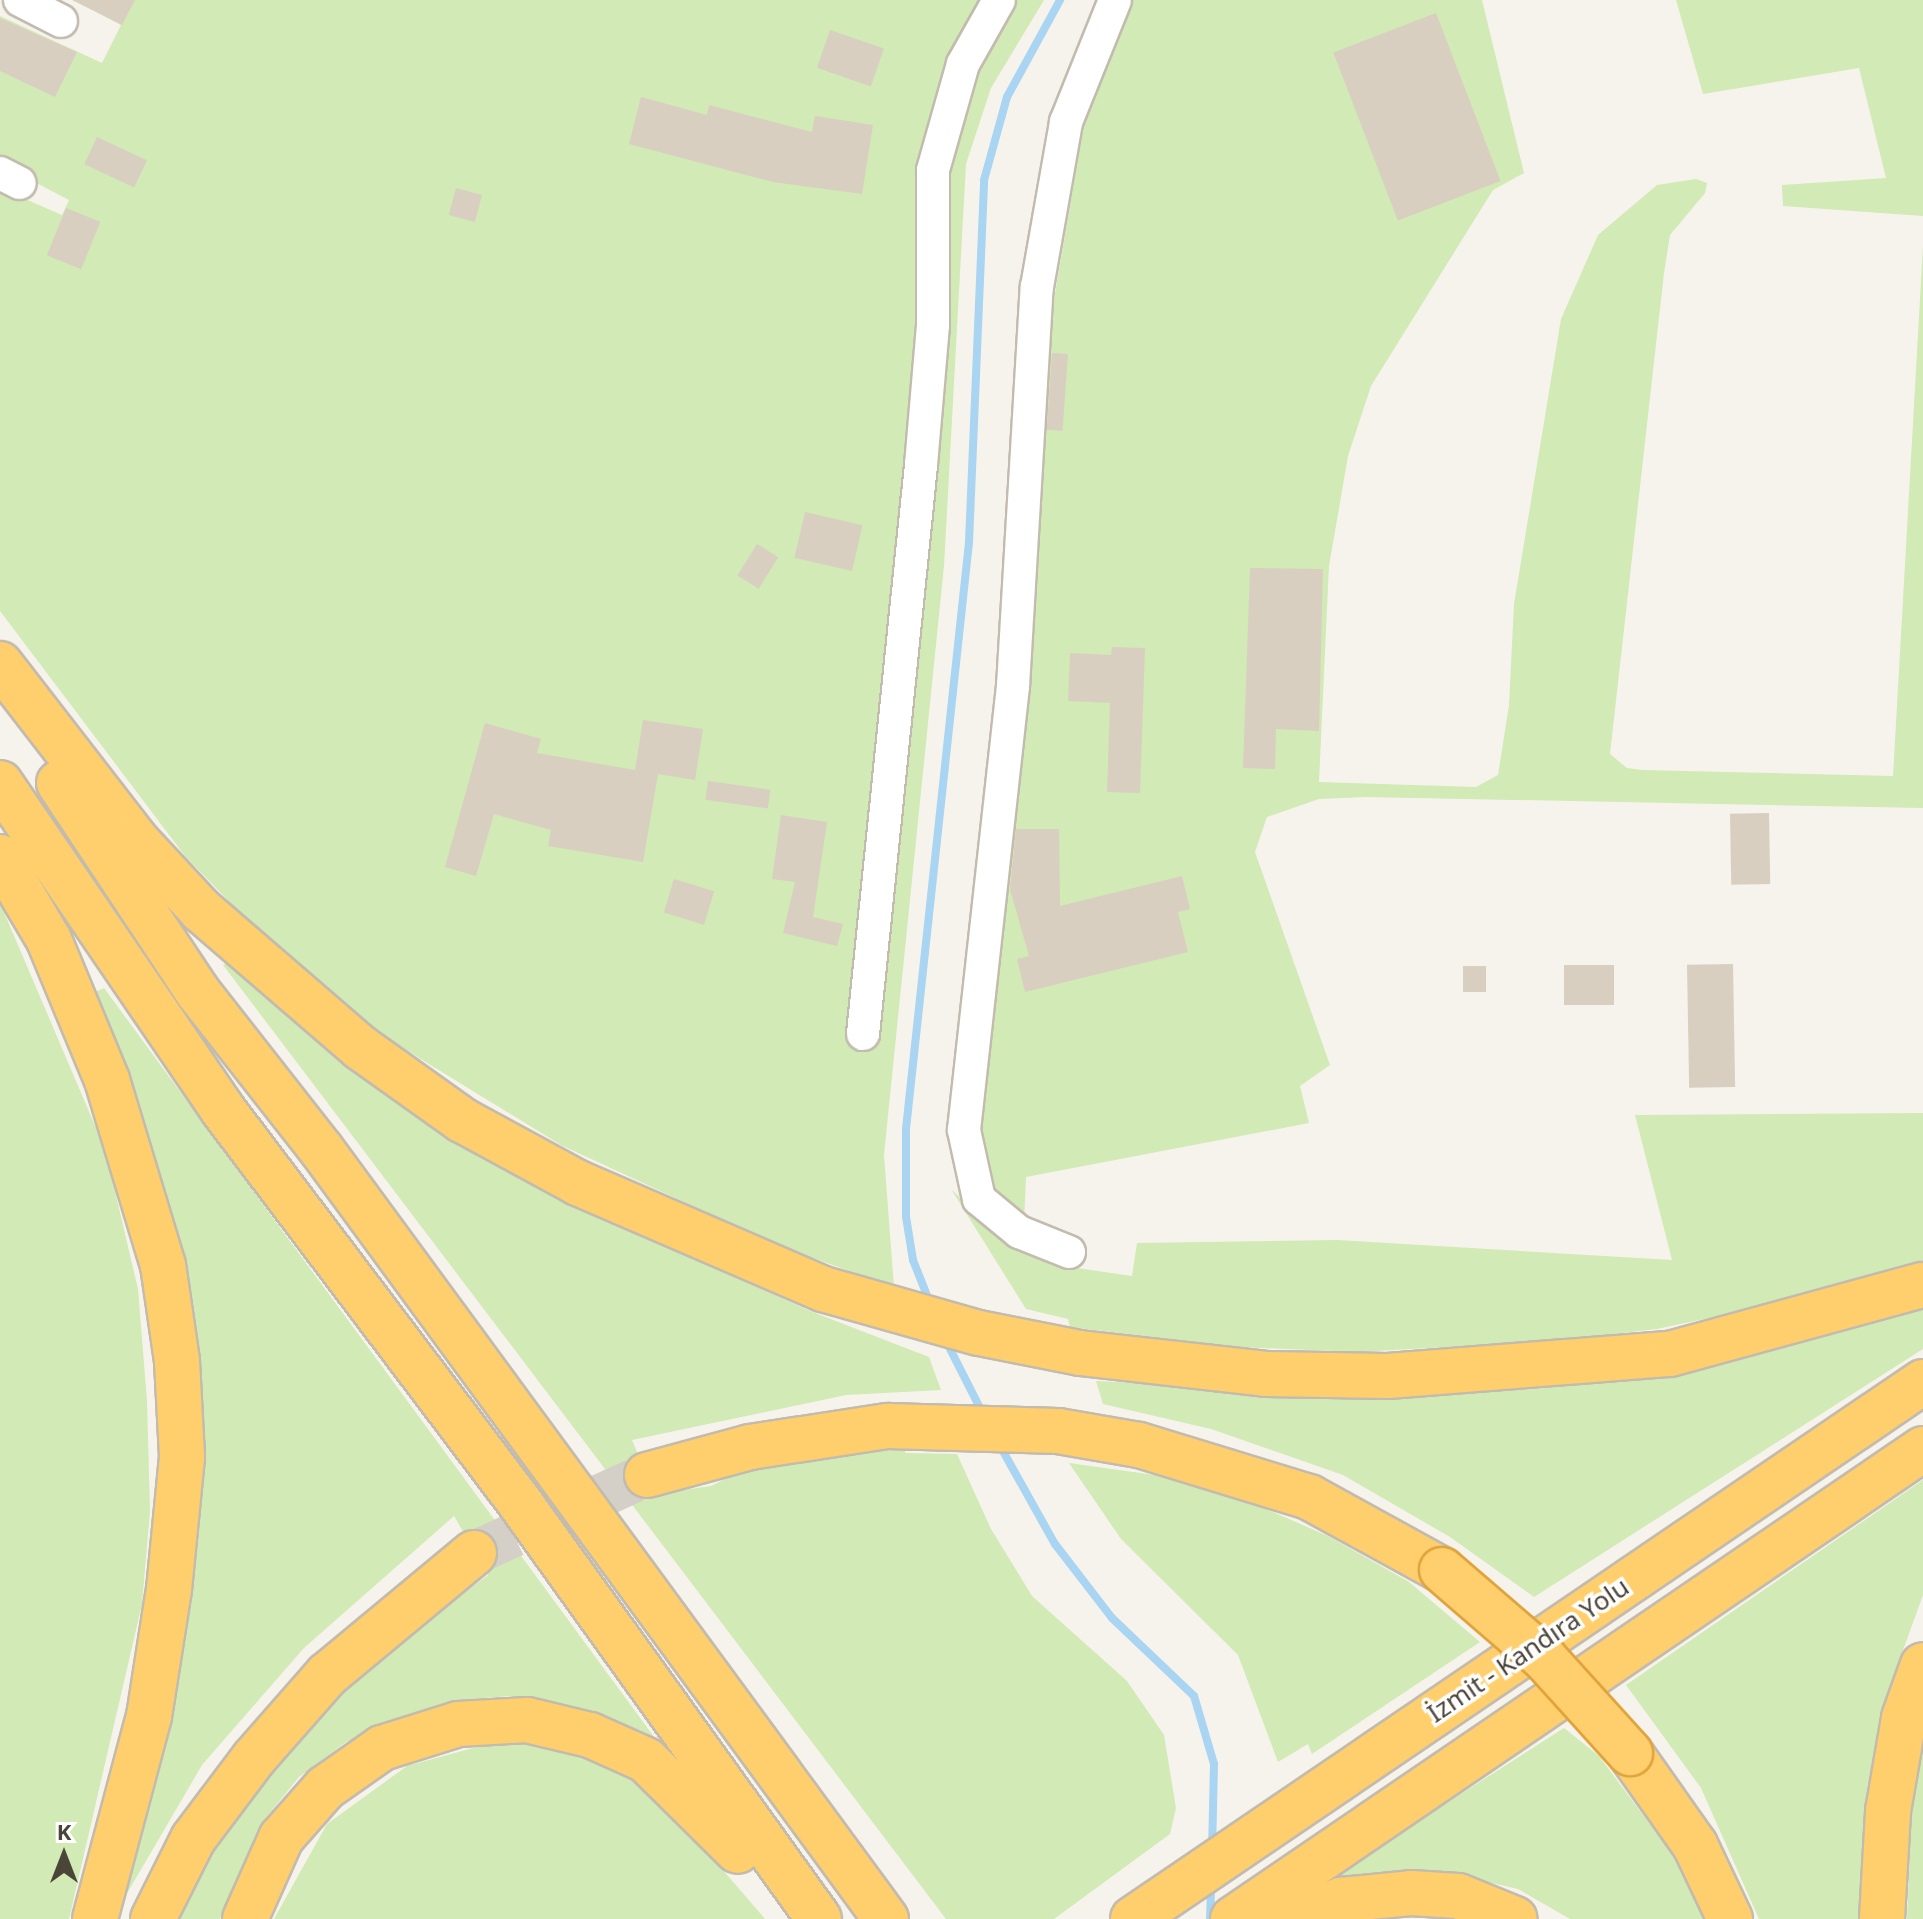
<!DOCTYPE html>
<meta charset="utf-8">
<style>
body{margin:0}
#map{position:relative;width:1923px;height:1919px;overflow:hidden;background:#f6f3ec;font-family:"Noto Sans",sans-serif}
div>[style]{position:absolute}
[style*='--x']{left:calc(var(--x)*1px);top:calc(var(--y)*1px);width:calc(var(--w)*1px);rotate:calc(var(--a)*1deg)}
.green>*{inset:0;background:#d2eab5}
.stream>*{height:8px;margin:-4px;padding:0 4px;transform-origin:4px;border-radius:4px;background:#a9d4f2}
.building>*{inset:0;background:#d8cfc1;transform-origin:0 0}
.highway-tunnel>*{height:44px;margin-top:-22px;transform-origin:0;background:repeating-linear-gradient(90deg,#d4d0c8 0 44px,transparent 0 66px)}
.roads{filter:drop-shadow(2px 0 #c2bbae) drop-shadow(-2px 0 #c2bbae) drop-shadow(0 2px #c2bbae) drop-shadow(0 -2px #c2bbae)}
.minor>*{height:32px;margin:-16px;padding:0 16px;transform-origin:16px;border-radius:16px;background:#fff}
.highway>*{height:44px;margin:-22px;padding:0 22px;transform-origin:22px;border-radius:22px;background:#ffcf6e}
.bridges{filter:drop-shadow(2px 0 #e0a43c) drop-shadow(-2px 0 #e0a43c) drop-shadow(0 2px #e0a43c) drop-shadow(0 -2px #e0a43c)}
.highway-bridge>*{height:44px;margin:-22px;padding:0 22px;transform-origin:22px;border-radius:22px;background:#ffcf6e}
span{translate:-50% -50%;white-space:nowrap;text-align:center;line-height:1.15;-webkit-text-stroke:7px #fff;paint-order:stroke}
.street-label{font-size:26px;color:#4b4439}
.north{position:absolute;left:24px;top:1815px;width:80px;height:80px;-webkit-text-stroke:6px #fff;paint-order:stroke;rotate:0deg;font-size:22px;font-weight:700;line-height:32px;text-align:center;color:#4b4439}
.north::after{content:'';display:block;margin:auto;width:28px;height:36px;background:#4b4439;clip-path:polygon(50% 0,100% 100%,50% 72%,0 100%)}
</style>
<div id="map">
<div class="green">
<i style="clip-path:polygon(74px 0,1044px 0,991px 88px,966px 164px,944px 566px,884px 1155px,894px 1287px,777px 1245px,561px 1145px,393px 1042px,284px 958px,185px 856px,0 611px,0 188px,62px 215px,69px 200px,0 164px,0 16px,102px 63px,121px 25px)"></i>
<i style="clip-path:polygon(1133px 0,1482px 0,1524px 173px,1493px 190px,1371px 386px,1348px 456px,1329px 566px,1319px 782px,1476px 787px,1498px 775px,1509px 705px,1514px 604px,1561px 319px,1598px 235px,1657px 185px,1696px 179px,1707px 183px,1705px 193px,1670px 235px,1664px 273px,1610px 754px,1627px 768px,1642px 770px,1893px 776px,1923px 246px,1923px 808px,1366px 797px,1319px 799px,1267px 817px,1255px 852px,1330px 1065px,1300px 1086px,1309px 1123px,1026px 1177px,1024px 1222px,1001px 1206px,987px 1183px,974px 1122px,1047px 341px,1086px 111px)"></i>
<i style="clip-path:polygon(1676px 0,1923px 0,1923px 216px,1783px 206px,1782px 185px,1886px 178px,1859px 68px,1703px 94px)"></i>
<i style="clip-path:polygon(0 903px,105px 1149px,138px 1289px,147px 1401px,150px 1511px,142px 1604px,69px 1919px,0 1919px)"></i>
<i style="clip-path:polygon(230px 962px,548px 1192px,810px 1311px,929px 1357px,941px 1390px,846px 1395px,632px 1440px,655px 1494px,711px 1486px,743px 1470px,905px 1445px,905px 1453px,957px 1454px,991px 1529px,1032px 1596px,1127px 1681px,1164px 1735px,1176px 1808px,1170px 1834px,1054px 1919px,946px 1919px,223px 965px)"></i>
<i style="clip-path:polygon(104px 988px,660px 1745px,590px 1711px,511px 1696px,458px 1700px,407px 1715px,346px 1742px,299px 1777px,264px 1820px,220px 1919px,177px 1919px,199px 1870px,247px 1796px,307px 1726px,363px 1669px,488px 1575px,454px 1516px,304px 1648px,202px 1765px,122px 1902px,177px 1683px,194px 1569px,199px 1466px,192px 1338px,167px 1203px,93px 993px)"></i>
<i style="clip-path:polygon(1923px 1113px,1923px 1260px,1775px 1304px,1657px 1329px,1551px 1341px,1358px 1352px,1237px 1347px,1070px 1327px,1068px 1319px,1026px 1309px,951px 1189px,996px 1233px,1070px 1267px,1132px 1276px,1137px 1243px,1337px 1240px,1672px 1260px,1635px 1115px)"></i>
<i style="clip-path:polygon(1923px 1305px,1923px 1349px,1534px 1597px,1450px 1537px,1343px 1475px,1211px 1429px,1103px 1404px,1096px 1381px,1387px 1395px,1538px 1389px,1764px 1353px)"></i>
<i style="clip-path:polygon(1069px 1463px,1169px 1477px,1236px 1496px,1328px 1536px,1409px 1582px,1480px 1642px,1312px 1754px,1308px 1744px,1278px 1762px,1238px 1655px,1121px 1539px)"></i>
<i style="clip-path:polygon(1923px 1480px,1923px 1595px,1885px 1700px,1867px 1788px,1861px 1919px,1759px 1919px,1701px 1788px,1626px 1685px)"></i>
<i style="clip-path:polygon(1564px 1728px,1599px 1756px,1684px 1870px,1704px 1919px,1570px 1919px,1518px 1889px,1453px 1874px,1388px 1872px,1325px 1881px)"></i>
<i style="clip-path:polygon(1923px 1741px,1923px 1919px,1907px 1919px,1912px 1802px)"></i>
<i style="clip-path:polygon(554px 1743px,611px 1766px,661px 1798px,765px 1919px,274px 1919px,327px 1824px,407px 1766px,484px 1745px)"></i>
</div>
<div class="stream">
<i style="--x:930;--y:1303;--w:46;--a:-111.6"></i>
<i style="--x:913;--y:1260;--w:44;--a:-99.2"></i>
<i style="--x:906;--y:1217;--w:88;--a:-90"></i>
<i style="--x:906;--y:1129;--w:590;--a:-83.87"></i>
<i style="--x:969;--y:542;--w:362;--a:-87.6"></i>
<i style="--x:984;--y:180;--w:86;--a:-74.5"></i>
<i style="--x:1007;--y:97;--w:111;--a:-61.3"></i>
<i style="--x:944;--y:1337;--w:86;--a:63.1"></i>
<i style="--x:999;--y:1444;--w:115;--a:60.8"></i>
<i style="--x:1055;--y:1544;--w:93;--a:52.4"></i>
<i style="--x:1112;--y:1618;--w:113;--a:43.6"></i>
<i style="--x:1194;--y:1696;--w:71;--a:73.6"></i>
<i style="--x:1214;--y:1764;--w:85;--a:91.3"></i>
<i style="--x:1210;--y:1919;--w:36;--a:-88"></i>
</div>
<div class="building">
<i style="clip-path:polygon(72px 0,135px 0,122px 25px)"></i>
<i style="left:1436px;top:13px;width:180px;height:110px;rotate:69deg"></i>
<i style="clip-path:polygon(0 18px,77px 52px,55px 97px,0 71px)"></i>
<i style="left:830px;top:30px;width:57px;height:40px;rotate:19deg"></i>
<i style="clip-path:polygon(641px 97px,707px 115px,709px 105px,812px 132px,815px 116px,873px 125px,862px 194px,773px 182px,629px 144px)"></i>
<i style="left:97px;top:137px;width:55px;height:30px;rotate:25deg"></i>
<i style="left:456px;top:188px;width:27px;height:28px;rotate:15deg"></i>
<i style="left:66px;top:208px;width:37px;height:51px;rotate:22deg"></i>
<i style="left:1052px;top:353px;width:16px;height:77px;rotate:4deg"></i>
<i style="left:805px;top:512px;width:59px;height:47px;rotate:13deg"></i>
<i style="left:757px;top:544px;width:25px;height:37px;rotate:32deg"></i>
<i style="clip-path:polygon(1250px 568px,1323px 569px,1319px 731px,1276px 729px,1275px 769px,1243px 768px)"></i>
<i style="clip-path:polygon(1112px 647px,1145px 648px,1140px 793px,1107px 792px,1110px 703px,1068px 701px,1070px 653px,1111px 655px)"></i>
<i style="clip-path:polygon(643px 720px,703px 729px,695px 780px,658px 774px,643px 862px,548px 846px,551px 830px,494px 814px,476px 876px,445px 867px,485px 723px,541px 739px,537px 753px,635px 770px)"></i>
<i style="left:708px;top:781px;width:63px;height:19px;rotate:8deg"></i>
<i style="left:1769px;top:813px;width:71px;height:39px;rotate:89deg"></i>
<i style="clip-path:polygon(781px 815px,827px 822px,813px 917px,843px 924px,837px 946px,783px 933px,795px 882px,772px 879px)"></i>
<i style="clip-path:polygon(1016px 829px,1059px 829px,1060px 906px,1182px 876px,1190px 909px,1178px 912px,1188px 952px,1025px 992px,1017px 959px,1029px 956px,1010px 889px)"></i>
<i style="left:674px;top:879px;width:42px;height:35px;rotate:17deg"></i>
<i style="left:1733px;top:964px;width:123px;height:46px;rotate:89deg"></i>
<i style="left:1564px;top:965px;width:50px;height:40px"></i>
<i style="left:1463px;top:966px;width:23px;height:26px"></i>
</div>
<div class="highway-tunnel">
<i style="--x:474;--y:1553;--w:190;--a:-24.3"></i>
</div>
<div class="roads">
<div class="minor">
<i style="--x:20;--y:0;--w:46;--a:27.1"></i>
<i style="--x:0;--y:173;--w:22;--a:27"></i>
<i style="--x:863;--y:1034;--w:572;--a:-84.18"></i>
<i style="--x:921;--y:465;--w:141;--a:-85.1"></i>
<i style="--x:933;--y:325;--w:155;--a:-90"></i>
<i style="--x:933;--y:170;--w:110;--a:-74.2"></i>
<i style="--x:963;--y:64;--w:73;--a:-60.6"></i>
<i style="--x:1069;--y:1252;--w:54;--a:-158.2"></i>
<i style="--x:1019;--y:1232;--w:52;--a:-140.5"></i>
<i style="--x:979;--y:1199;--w:71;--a:-102.3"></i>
<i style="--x:964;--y:1130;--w:447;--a:-83.7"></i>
<i style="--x:1013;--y:686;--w:400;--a:-86.6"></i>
<i style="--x:1037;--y:287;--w:168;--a:-80"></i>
<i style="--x:1066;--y:122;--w:131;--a:-68.1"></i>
</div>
<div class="highway">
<i style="--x:0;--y:664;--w:222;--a:52.3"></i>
<i style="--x:136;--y:840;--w:96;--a:47.1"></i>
<i style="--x:201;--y:910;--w:211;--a:40.8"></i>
<i style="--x:361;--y:1048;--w:124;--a:35.5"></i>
<i style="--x:462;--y:1120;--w:132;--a:28.5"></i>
<i style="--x:578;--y:1183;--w:267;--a:23.4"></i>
<i style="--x:823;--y:1289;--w:162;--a:15.8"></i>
<i style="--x:979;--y:1333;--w:103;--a:11.2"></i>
<i style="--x:1080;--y:1353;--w:187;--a:6.4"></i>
<i style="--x:1266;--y:1374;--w:122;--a:0.9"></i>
<i style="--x:1388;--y:1376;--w:283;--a:-4.5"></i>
<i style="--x:1670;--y:1354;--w:262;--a:-15.3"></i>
<i style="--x:0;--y:783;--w:396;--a:55.7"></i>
<i style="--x:223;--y:1110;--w:498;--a:52.9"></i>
<i style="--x:523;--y:1507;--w:507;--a:54.3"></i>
<i style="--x:59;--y:783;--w:250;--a:56.4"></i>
<i style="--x:197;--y:991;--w:201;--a:51.9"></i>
<i style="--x:321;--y:1149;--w:955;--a:53.73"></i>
<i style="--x:0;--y:857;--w:96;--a:59.4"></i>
<i style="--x:49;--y:940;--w:152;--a:67.5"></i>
<i style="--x:107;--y:1080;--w:193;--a:73.2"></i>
<i style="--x:163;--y:1265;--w:97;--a:81.7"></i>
<i style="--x:177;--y:1361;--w:96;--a:87"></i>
<i style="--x:182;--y:1457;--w:133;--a:95.6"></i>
<i style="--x:169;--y:1589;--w:129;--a:98.9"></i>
<i style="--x:149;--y:1716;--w:210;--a:104.9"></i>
<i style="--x:647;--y:1475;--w:107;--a:-15.2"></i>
<i style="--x:750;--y:1447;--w:140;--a:-8.7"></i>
<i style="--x:888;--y:1426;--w:170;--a:1.7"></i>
<i style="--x:1058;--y:1431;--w:82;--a:9.8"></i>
<i style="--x:1139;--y:1445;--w:178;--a:17"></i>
<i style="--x:1309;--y:1497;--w:152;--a:28.8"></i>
<i style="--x:1630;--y:1753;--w:113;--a:54.8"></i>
<i style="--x:1695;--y:1845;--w:82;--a:64.7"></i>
<i style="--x:153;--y:1919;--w:89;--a:-63.4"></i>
<i style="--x:193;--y:1839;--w:101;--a:-53"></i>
<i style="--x:254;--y:1758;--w:111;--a:-48.7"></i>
<i style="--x:327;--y:1675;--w:191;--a:-39.7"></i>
<i style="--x:245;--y:1919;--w:89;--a:-66"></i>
<i style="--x:281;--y:1838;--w:67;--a:-48.7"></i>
<i style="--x:325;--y:1788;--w:70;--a:-35.1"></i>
<i style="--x:382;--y:1748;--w:80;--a:-17.5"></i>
<i style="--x:458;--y:1724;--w:69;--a:-3.3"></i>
<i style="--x:527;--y:1720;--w:65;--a:13.4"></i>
<i style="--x:590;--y:1735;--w:61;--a:24.1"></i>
<i style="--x:646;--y:1760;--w:129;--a:44.7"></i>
<i style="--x:1133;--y:1919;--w:955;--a:-34.21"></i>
<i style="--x:1233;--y:1919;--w:835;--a:-34.26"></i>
<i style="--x:1292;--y:1919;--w:53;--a:-21.2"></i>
<i style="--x:1341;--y:1900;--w:70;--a:-5.7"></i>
<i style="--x:1411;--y:1893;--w:47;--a:3.7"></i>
<i style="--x:1458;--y:1896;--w:61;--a:22"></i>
<i style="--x:1882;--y:1919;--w:108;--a:-86.8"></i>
<i style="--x:1888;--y:1811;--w:94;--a:-80.2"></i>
<i style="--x:1904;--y:1718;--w:56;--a:-70.3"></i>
</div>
</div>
<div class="bridges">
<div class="highway-bridge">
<i style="--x:1442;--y:1570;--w:136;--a:40.8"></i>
<i style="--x:1545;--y:1659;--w:127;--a:47.9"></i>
</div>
</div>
<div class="street-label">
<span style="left:1528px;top:1650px;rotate:-34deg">İzmit - Kandıra Yolu</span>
</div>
<div class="north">K</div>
</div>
